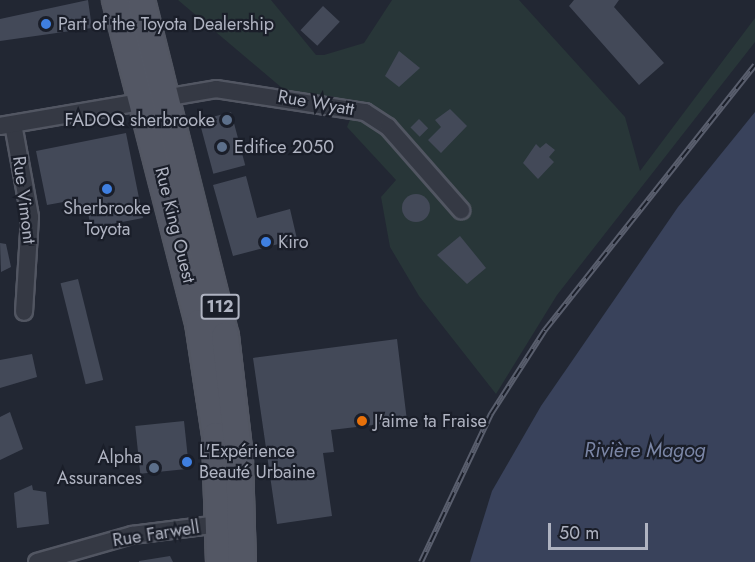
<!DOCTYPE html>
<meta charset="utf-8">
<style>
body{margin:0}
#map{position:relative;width:755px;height:562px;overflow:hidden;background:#222733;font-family:Jost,sans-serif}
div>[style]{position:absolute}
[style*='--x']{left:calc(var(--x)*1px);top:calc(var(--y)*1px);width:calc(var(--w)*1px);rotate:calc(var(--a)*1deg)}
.green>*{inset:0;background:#283638}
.water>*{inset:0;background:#39425b}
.building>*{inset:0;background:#434958;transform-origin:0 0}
.round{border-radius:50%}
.roads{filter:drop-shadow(2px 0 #525662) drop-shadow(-2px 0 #525662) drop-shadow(0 2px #525662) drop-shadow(0 -2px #525662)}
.street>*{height:16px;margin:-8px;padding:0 8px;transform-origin:8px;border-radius:8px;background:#353944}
.primary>*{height:26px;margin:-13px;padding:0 13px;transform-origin:13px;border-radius:13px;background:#535764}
.rail>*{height:6px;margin-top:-3px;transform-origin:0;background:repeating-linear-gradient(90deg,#1a1e29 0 11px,#595e6d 0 22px);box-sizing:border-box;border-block:2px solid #595e6d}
.dots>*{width:16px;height:16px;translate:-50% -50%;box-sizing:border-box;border:3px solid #1a1e29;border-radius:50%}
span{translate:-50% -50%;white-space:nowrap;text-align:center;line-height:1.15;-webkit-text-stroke:4.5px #1a1e29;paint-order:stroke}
.shield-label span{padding:2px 4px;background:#1a1e29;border:2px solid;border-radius:4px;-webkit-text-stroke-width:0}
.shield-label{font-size:16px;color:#afb3c1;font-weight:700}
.poi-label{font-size:18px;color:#afb3c1}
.left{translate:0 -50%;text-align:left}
.right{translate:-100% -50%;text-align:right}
.street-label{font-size:18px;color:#afb3c1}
.water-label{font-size:20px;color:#7b86a6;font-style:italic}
.scale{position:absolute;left:548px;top:523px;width:100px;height:27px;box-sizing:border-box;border:3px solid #afb3c1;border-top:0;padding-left:8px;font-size:18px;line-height:21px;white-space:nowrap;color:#afb3c1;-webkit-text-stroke:4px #1a1e29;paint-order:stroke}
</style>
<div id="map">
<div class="green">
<i style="clip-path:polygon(178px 0,271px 0,316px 55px,324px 55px,364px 43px,392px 0,519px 0,625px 117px,640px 171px,755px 18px,755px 42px,557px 295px,496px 394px,419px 296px,390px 247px,381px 197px,396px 180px,347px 127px,354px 110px,295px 99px)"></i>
</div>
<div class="water">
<i style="clip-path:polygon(755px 112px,755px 562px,470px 562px,492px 491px,541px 406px,678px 207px)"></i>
</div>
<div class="building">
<i style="clip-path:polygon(88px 0,92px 28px,0 41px,0 19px)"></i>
<i style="clip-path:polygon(574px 0,619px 0,614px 7px,664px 63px,639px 85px,569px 6px)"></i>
<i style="left:323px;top:6px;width:23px;height:33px;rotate:43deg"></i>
<i style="clip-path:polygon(399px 51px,420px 68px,399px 87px,385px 76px)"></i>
<i style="clip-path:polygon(450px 109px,467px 126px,441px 153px,428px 140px,441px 127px,435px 120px)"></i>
<i style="left:231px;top:112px;width:55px;height:33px;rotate:75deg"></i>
<i style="left:419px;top:119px;width:13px;height:12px;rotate:45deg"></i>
<i style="clip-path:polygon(126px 133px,143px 218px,91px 228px,87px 208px,71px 211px,69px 201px,47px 205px,36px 151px)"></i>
<i style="clip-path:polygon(546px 143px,555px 150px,549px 157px,554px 162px,538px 179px,523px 163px,536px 144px,540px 148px)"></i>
<i style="clip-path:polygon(246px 176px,257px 218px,290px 209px,297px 239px,233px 256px,213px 185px)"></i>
<i class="round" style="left:402px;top:194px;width:28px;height:28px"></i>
<i style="clip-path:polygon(460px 236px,486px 268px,467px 284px,437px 255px)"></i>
<i style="clip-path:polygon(0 243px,6px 244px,11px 267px,1px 272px)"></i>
<i style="left:78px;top:279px;width:104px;height:18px;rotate:76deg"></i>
<i style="clip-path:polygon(397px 339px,407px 421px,331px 430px,334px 452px,323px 453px,332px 516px,277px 524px,253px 358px)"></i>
<i style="clip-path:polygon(32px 354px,37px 377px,0 388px,0 360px)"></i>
<i style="clip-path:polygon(10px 412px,23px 449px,0 460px,0 417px)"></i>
<i style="left:184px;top:421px;width:48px;height:49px;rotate:84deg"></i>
<i style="clip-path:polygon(32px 485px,33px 490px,46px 492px,49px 524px,17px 528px,14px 493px)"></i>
<i style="clip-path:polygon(170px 556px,173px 562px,139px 562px,139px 561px)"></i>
</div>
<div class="roads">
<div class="street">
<i style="--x:13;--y:124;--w:95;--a:79.6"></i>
<i style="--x:30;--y:217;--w:95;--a:93.6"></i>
<i style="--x:0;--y:126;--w:219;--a:-9.7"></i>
<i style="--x:216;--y:89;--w:151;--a:8.8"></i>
<i style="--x:365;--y:112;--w:27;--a:33"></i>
<i style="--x:388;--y:127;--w:111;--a:48.7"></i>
<i style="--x:37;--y:562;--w:99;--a:-15.9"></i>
<i style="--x:132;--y:535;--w:96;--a:-7.2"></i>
</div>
<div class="primary">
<i style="--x:116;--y:0;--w:333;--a:75.6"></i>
<i style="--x:199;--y:323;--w:114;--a:81.4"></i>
<i style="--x:216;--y:436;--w:126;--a:88.2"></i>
<i style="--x:141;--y:0;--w:346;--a:76"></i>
<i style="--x:225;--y:336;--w:122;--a:83.4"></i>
<i style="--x:239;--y:457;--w:105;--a:88.4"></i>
</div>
</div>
<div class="rail">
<i style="--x:421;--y:562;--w:164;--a:-64.7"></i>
<i style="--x:491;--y:414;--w:100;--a:-57.3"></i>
<i style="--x:545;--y:330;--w:338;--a:-51.6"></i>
</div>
<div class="dots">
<i style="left:46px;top:24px;background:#3f7fe0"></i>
<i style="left:227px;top:120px;background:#5c6f8a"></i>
<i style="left:222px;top:147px;background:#5c6f8a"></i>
<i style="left:107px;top:189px;background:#3f7fe0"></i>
<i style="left:266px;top:242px;background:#3f7fe0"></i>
<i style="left:362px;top:421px;background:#e8710a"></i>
<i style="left:187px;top:462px;background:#3f7fe0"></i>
<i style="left:154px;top:468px;background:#5c6f8a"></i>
</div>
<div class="shield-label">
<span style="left:220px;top:307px">112</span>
</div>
<div class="poi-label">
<span class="left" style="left:58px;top:24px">Part of the Toyota Dealership</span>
<span class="right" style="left:215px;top:120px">FADOQ sherbrooke</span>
<span class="left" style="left:234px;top:147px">Edifice 2050</span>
<span style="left:107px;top:219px">Sherbrooke<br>Toyota</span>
<span class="left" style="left:278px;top:242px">Kiro</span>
<span class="left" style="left:374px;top:421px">J'aime ta Fraise</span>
<span class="left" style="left:199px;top:462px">L'Expérience<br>Beauté Urbaine</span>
<span class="right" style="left:142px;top:468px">Alpha<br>Assurances</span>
</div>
<div class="street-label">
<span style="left:316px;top:103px;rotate:10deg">Rue Wyatt</span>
<span style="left:24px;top:200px;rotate:83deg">Rue Vimont</span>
<span style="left:175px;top:225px;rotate:76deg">Rue King Ouest</span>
<span style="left:156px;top:534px;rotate:-9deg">Rue Farwell</span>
</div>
<div class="water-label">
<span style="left:645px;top:450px">Rivière Magog</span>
</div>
<div class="scale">50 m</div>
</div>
